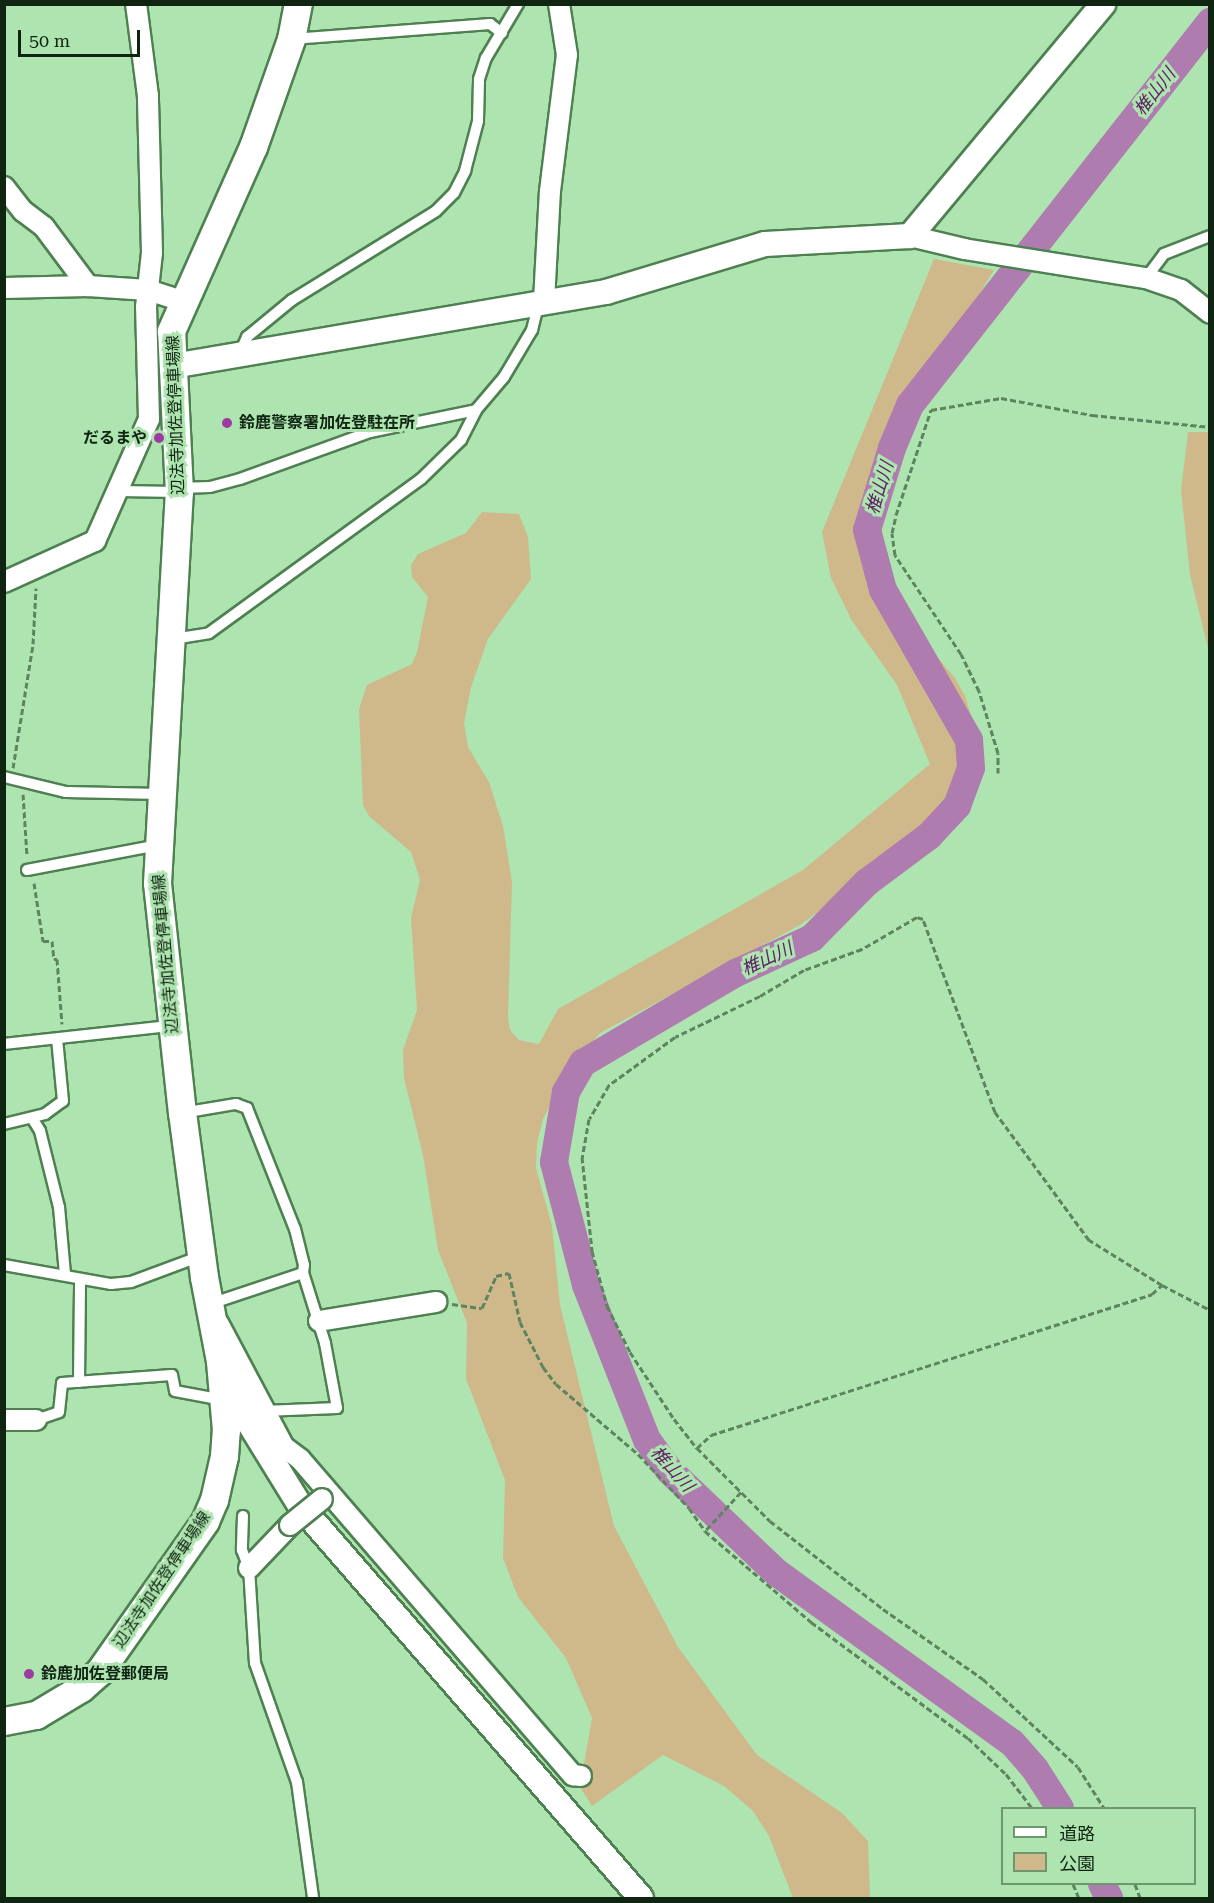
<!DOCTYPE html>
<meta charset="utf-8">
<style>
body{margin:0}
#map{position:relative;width:1214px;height:1903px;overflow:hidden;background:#aee4b0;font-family:"Roboto Serif","Noto Sans JP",serif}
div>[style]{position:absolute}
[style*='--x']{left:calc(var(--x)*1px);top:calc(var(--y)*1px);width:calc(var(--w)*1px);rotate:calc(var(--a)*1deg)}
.green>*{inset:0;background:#cfb98a}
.river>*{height:28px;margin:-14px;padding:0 14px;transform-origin:14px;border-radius:14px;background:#ae7caf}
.path>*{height:3px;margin-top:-1.5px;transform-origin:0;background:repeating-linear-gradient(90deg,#5d835f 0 6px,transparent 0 9px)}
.roads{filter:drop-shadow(2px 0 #4e8051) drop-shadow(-2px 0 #4e8051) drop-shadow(0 2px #4e8051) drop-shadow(0 -2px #4e8051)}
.service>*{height:10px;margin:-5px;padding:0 5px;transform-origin:5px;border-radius:5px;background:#fff}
.minor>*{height:20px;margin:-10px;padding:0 10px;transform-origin:10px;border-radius:10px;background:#fff}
.tertiary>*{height:24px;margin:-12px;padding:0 12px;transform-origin:12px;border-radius:12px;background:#fff}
.secondary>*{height:27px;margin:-13.5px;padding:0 13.5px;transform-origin:13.5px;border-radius:13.5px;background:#fff}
.bridges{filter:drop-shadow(2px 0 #4e8051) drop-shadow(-2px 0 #4e8051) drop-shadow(0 2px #4e8051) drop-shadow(0 -2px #4e8051)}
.minor-bridge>*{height:20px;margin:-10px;padding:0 10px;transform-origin:10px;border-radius:10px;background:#fff}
.dots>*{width:16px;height:16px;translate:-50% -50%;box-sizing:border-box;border:3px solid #aee4b0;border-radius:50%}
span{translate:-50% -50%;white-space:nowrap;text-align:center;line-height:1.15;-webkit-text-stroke:6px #aee4b0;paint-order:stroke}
.street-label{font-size:16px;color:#0f2411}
.poi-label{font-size:16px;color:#0f2411;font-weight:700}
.left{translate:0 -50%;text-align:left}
.right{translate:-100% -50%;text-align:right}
.water-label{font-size:18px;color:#5e2162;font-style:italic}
.frame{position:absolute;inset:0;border:6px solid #0f2411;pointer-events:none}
.legend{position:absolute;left:1001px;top:1807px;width:195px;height:78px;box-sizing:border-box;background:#aee4b0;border:2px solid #6e9770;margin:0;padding:8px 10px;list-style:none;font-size:18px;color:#0f2411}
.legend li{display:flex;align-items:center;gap:12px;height:30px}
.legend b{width:30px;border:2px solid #6e9770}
.scale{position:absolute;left:18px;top:30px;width:122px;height:27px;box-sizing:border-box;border:3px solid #0f2411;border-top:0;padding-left:8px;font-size:18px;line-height:21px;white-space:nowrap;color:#0f2411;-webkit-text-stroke:4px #aee4b0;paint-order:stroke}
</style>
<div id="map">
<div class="green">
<i style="clip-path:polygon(934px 259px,994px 270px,871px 471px,855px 535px,864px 571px,955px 678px,966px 698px,979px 746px,962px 794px,948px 816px,800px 925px,600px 1033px,567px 1073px,543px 1119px,537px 1143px,536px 1168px,552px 1226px,560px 1305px,614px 1526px,678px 1647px,757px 1755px,842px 1813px,868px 1841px,870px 1898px,793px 1898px,769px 1836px,753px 1811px,724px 1786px,663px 1755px,592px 1806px,580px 1787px,592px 1718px,566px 1658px,518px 1597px,503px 1558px,505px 1480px,466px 1379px,467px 1323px,438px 1250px,423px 1155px,404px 1078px,403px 1050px,417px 1010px,411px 918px,420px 880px,411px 852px,369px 816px,363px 805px,359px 709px,367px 685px,412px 664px,417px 652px,428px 597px,412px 577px,411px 565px,418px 554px,466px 533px,482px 512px,519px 514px,528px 537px,531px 579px,488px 639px,471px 687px,464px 723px,468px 747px,489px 782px,503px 826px,512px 882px,508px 1017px,510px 1030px,519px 1040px,539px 1044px,558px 1009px,803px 870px,930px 764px,897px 685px,852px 621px,831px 578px,822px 532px)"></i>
<i style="clip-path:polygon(1188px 432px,1209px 432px,1209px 652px,1190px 575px,1181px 490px)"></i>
</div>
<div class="river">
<i style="--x:1060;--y:1808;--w:46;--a:-122.7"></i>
<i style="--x:1035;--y:1769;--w:35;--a:-131"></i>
<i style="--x:1012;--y:1743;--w:290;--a:-144.1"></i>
<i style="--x:777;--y:1573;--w:149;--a:-136.4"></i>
<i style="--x:669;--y:1470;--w:37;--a:-126"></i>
<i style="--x:647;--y:1440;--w:167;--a:-111.5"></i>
<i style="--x:586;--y:1285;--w:127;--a:-104.6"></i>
<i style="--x:554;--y:1162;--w:71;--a:-80.3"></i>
<i style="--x:566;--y:1092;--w:34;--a:-60"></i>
<i style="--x:583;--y:1063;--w:178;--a:-30.5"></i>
<i style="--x:736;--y:973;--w:84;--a:-24.7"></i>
<i style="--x:812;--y:938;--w:77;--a:-45.5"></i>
<i style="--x:866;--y:883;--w:79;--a:-36.7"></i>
<i style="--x:929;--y:836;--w:41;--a:-47"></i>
<i style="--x:957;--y:806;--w:40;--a:-69.8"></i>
<i style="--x:971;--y:768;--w:28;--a:-94"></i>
<i style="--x:969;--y:740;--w:173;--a:-119.8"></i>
<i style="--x:883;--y:590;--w:62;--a:-104.9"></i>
<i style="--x:867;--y:530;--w:86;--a:-73"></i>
<i style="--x:892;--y:448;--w:47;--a:-67.3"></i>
<i style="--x:910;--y:405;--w:487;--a:-51.9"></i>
<i style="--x:1102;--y:1884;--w:16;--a:63"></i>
</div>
<div class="path">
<i style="--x:13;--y:768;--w:126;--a:-80.8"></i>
<i style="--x:33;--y:644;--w:56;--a:-86.9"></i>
<i style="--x:998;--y:773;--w:20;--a:-90"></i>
<i style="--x:998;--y:753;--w:65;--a:-107"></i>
<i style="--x:979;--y:691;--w:41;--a:-115.9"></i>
<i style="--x:961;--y:654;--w:119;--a:-123.7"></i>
<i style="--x:895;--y:555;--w:22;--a:-98"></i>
<i style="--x:892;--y:533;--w:18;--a:-77"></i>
<i style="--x:896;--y:515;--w:111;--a:-71.6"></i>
<i style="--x:931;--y:410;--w:71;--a:-9.7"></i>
<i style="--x:1001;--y:398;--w:93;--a:10.6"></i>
<i style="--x:1092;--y:415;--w:119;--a:5.8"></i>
<i style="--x:23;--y:794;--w:62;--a:86.3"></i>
<i style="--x:34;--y:883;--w:59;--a:81.2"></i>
<i style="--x:43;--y:941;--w:9;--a:0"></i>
<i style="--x:52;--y:941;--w:18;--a:84"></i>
<i style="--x:54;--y:959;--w:3;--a:0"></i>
<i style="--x:57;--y:959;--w:65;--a:85.6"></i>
<i style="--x:1162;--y:1285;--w:54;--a:27.5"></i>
<i style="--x:452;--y:1304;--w:30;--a:8"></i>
<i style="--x:482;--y:1308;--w:35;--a:-66"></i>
<i style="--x:496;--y:1276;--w:13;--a:-13"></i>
<i style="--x:509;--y:1273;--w:50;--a:77.3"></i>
<i style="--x:520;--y:1322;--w:51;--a:62.9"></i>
<i style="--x:543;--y:1367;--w:21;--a:53"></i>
<i style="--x:556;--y:1384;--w:108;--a:40.5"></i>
<i style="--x:638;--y:1454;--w:74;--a:46.6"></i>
<i style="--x:689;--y:1508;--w:28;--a:55"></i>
<i style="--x:697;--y:1448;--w:19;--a:-43"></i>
<i style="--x:711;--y:1435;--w:463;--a:-17.7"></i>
<i style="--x:1152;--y:1294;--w:13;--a:-42"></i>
<i style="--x:1162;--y:1285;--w:86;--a:-148.3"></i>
<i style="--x:1089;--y:1240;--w:159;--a:-126.3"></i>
<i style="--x:995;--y:1112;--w:206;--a:-110.5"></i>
<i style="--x:923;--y:919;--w:6;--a:-162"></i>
<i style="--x:917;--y:917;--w:64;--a:149.8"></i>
<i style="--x:862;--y:949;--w:62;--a:160.1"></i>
<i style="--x:804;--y:970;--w:51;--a:149.4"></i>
<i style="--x:760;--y:996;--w:94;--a:154.2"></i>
<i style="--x:675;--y:1037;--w:82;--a:144"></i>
<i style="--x:609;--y:1085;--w:39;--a:120"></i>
<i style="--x:589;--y:1119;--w:39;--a:100"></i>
<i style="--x:582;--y:1157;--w:95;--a:83.9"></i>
<i style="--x:592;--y:1251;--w:57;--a:74.7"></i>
<i style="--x:607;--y:1306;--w:51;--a:63.4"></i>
<i style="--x:630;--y:1352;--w:80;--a:56.7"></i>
<i style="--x:674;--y:1419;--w:37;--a:52"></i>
<i style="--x:697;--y:1448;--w:103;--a:45"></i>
<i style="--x:770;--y:1521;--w:143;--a:37.9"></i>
<i style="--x:883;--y:1609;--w:122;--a:35"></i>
<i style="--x:983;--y:1679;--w:129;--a:42.8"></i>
<i style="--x:1078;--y:1767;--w:49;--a:57.6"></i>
<i style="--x:741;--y:1492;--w:53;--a:132.7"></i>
<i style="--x:705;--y:1531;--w:140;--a:40.6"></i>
<i style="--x:811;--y:1622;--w:195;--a:36.5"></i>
<i style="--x:968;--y:1738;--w:52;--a:43.5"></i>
<i style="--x:1006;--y:1774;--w:43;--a:52.6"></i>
<i style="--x:1073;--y:1884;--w:15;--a:67"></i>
<i style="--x:1135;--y:1884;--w:15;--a:70"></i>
</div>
<div class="roads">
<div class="service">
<i style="--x:292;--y:39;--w:199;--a:-4.3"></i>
<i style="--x:490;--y:24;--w:15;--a:37"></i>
<i style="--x:1146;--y:278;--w:30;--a:-53"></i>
<i style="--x:1164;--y:254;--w:49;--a:-21.4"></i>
<i style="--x:239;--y:355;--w:20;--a:-66"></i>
<i style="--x:247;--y:337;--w:58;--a:-39.4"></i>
<i style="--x:292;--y:300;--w:169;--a:-31.7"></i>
<i style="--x:436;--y:211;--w:25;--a:-45"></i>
<i style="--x:454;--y:193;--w:25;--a:-63"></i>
<i style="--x:465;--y:171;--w:52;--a:-75.4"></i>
<i style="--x:478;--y:121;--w:42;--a:-88.6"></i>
<i style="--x:479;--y:79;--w:22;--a:-72"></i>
<i style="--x:486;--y:58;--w:63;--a:-59.3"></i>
<i style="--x:180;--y:488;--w:30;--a:-2"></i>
<i style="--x:210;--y:487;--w:31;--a:-15"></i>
<i style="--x:240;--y:479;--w:138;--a:-19.9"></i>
<i style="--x:370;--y:432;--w:108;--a:-11.7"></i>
<i style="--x:119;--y:491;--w:59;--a:1"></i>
<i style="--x:173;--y:639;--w:36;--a:-9"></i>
<i style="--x:209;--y:633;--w:262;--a:-36"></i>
<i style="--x:421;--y:479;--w:56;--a:-44.3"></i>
<i style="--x:461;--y:440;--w:34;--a:-63"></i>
<i style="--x:476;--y:410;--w:43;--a:-49.7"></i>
<i style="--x:504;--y:377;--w:55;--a:-59.2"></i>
<i style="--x:532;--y:330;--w:29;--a:-76"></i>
<i style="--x:4;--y:777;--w:64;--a:13.6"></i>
<i style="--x:66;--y:792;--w:95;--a:1.2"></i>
<i style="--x:27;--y:870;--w:133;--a:-10.8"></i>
<i style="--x:4;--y:1044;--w:168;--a:-6.2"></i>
<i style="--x:182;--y:1113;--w:55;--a:-9.5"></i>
<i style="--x:236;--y:1104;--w:12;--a:20"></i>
<i style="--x:247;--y:1108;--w:130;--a:68.4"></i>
<i style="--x:295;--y:1229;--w:37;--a:76"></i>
<i style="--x:304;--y:1265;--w:8;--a:97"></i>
<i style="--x:303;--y:1273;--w:98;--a:161.6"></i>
<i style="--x:32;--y:1118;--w:15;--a:58"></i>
<i style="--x:40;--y:1131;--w:78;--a:76"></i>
<i style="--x:59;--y:1207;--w:67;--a:84.9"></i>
<i style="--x:4;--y:1124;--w:42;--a:-13.7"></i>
<i style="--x:45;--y:1114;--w:22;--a:-36"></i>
<i style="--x:63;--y:1101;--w:62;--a:-95.5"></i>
<i style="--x:4;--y:1265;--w:109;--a:10.1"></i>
<i style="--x:111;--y:1284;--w:20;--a:-6"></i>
<i style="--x:131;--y:1282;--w:75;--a:-20.4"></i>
<i style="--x:79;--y:1382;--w:102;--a:-89.4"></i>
<i style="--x:264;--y:1411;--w:73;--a:-2.4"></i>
<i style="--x:337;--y:1408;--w:66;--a:-100.5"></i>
<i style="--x:325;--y:1343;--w:73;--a:-107.4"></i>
<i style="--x:36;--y:1420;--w:24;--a:-19"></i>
<i style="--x:59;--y:1412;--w:29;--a:-84"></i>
<i style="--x:62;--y:1383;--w:110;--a:-4.2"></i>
<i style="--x:172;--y:1375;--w:16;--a:79"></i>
<i style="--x:175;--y:1391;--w:49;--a:10.6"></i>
<i style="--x:243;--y:1516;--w:34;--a:92"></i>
<i style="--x:242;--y:1550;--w:19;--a:69"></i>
<i style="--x:249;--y:1568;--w:95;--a:86.4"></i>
<i style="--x:255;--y:1663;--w:126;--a:70.6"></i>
<i style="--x:297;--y:1782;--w:117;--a:82.1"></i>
</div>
<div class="minor">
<i style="--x:4;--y:187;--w:31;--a:52"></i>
<i style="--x:23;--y:211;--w:26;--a:37"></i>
<i style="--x:44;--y:227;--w:74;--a:53.3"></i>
<i style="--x:910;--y:236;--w:56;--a:13.5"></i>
<i style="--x:964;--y:249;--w:184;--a:9.1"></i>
<i style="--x:1146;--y:278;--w:37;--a:19"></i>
<i style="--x:1181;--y:290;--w:37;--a:38"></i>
<i style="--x:4;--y:288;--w:84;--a:-1.4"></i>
<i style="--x:88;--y:286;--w:60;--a:3.8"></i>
<i style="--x:148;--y:290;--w:35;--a:18"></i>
<i style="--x:544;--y:301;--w:110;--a:-86.9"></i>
<i style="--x:550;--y:191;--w:137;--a:-82.9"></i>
<i style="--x:567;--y:55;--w:52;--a:-98.9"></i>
<i style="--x:4;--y:582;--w:100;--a:-24.3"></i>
<i style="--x:95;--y:541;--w:133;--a:-66.1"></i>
<i style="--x:149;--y:419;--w:112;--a:-91.5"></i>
<i style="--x:146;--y:307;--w:54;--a:-83.7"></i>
<i style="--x:152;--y:253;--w:157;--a:-91.5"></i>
<i style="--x:148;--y:96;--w:93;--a:-97.4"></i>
<i style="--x:319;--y:1321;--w:119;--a:-9.2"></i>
<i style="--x:218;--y:1323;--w:140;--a:62"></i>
<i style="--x:284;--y:1447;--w:20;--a:37"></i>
<i style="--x:300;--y:1459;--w:418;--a:49.2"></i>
<i style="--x:573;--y:1775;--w:8;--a:7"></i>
<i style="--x:4;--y:1420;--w:32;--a:0"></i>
<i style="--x:249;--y:1568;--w:59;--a:-46.4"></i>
</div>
<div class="tertiary">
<i style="--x:173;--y:366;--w:439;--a:-9.7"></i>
<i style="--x:606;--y:292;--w:166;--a:-16.8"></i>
<i style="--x:765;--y:244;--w:145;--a:-3.2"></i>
<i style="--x:910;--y:236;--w:302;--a:-50.2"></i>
<i style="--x:223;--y:1368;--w:55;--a:65.3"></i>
<i style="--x:246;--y:1418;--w:105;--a:58.3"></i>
<i style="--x:301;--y:1507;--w:518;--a:48.99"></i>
</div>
<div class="secondary">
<i style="--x:4;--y:1721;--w:33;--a:-11"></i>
<i style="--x:36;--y:1715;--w:52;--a:-31"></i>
<i style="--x:81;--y:1688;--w:24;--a:-42"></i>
<i style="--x:99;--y:1672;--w:184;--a:-54.9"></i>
<i style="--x:205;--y:1521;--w:23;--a:-67"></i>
<i style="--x:214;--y:1500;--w:45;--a:-77.2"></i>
<i style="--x:224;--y:1456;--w:26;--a:-86"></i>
<i style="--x:226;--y:1430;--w:69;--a:-95"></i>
<i style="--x:220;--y:1361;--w:86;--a:-100.8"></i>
<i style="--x:204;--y:1277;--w:165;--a:-97.6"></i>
<i style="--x:182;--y:1113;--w:231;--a:-96.2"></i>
<i style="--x:157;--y:883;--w:392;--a:-86.8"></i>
<i style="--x:179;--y:492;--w:161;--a:-92.8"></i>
<i style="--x:171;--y:331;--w:201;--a:-66"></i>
<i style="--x:253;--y:147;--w:114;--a:-70.6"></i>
<i style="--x:291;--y:39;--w:36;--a:-79"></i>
</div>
</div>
<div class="bridges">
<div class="minor-bridge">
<i style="--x:290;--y:1525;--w:41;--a:-39.1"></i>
</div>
</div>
<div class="dots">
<i style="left:227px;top:423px;background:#9c3ba2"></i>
<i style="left:159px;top:438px;background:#9c3ba2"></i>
<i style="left:29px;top:1674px;background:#9c3ba2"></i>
</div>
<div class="street-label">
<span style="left:176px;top:415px;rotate:-92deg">辺法寺加佐登停車場線</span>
<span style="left:166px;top:954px;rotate:-95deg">辺法寺加佐登停車場線</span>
<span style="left:162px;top:1580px;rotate:-56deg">辺法寺加佐登停車場線</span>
</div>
<div class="poi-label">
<span class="left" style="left:239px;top:423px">鈴鹿警察署加佐登駐在所</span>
<span class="right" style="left:147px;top:438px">だるまや</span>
<span class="left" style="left:41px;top:1674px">鈴鹿加佐登郵便局</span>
</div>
<div class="water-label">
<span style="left:1155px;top:92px;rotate:-52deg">椎山川</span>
<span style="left:880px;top:488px;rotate:-73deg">椎山川</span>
<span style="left:767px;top:959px;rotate:-25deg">椎山川</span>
<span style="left:672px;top:1469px;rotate:48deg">椎山川</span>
</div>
<div class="frame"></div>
<ul class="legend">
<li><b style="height:8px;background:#fff"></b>道路</li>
<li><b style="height:16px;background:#cfb98a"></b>公園</li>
</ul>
<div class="scale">50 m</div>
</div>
